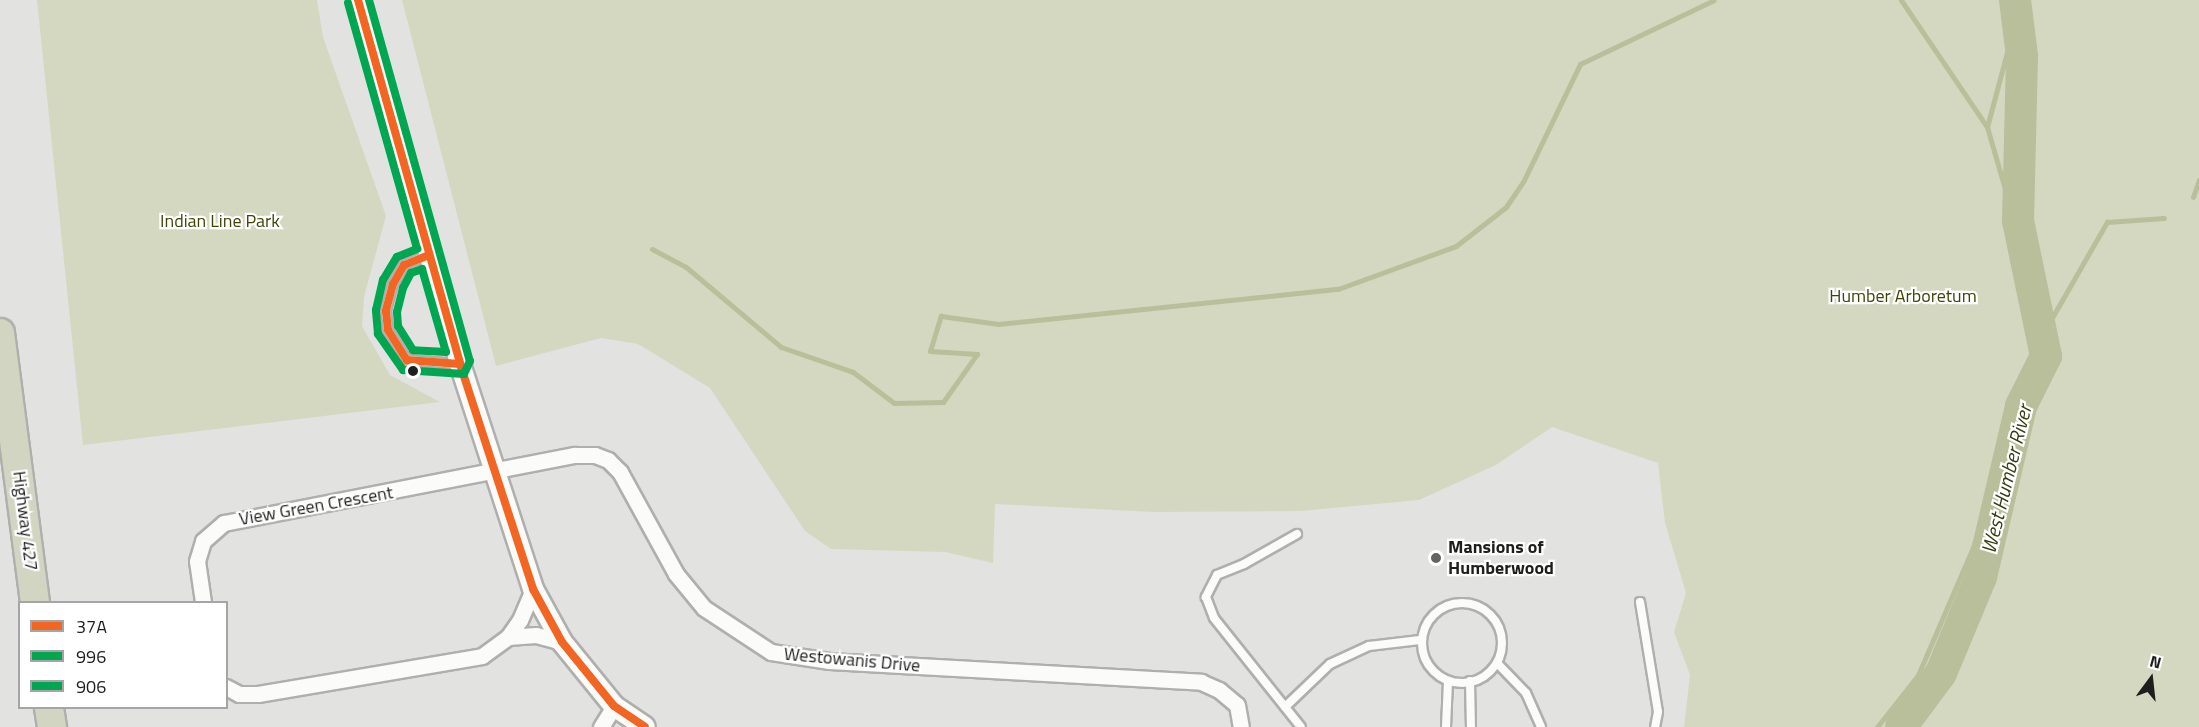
<!DOCTYPE html>
<style>
body{margin:0}
#map{position:relative;width:2199px;height:727px;overflow:hidden;background:#e2e3e0;font-family:"Titillium Web",sans-serif}
div>[style]{position:absolute}
[style*='--x']{left:calc(var(--x)*1px);top:calc(var(--y)*1px);width:calc(var(--w)*1px);rotate:calc(var(--a)*1deg)}
.green>*{inset:0;background:#d4d8c1}
.stream>*{height:5px;margin:-2.5px;padding:0 2.5px;transform-origin:2.5px;border-radius:2.5px;background:#b9bf9a}
.river>*{height:32px;margin:-16px;padding:0 16px;transform-origin:16px;border-radius:16px;background:#b9bf9a}
.roads{filter:drop-shadow(2px 0 #afafad) drop-shadow(-2px 0 #afafad) drop-shadow(0 2px #afafad) drop-shadow(0 -2px #afafad)}
.service>*{height:8px;margin:-4px;padding:0 4px;transform-origin:4px;border-radius:4px;background:#fbfbfa}
.service>.ring{margin:-4px;padding:0;box-sizing:content-box;background:none;border:8px solid #fbfbfa;border-radius:50%}
.minor>*{height:15px;margin:-7.5px;padding:0 7.5px;transform-origin:7.5px;border-radius:7.5px;background:#fbfbfa}
.tertiary>*{height:20px;margin:-10px;padding:0 10px;transform-origin:10px;border-radius:10px;background:#fbfbfa}
.motorway>*{height:28px;margin:-14px;padding:0 14px;transform-origin:14px;border-radius:14px;background:#d2d5c1}
.bus-1>*{height:8px;margin:-4px;padding:0 4px;transform-origin:4px;border-radius:4px;background:#f26522}
.bus-2>*{height:8px;margin:-4px;padding:0 4px;transform-origin:4px;border-radius:4px;background:#00a651}
.bus-3>*{height:8px;margin:-4px;padding:0 4px;transform-origin:4px;border-radius:4px;background:#00a651}
.dots>*{width:16px;height:16px;translate:-50% -50%;box-sizing:border-box;border:3px solid #fff;border-radius:50%}
span{translate:-50% -50%;white-space:nowrap;text-align:center;line-height:1.15;-webkit-text-stroke:4.5px #fff;paint-order:stroke}
.park-label{font-size:18px;color:#3f4406}
.street-label{font-size:18px;color:#1e1f1d}
.poi-label{font-size:18px;color:#1e1f1d;font-weight:700}
.left{translate:0 -50%;text-align:left}
.water-label{font-size:20px;color:#363b12;font-style:italic}
.legend{position:absolute;left:18px;top:601px;width:210px;height:108px;box-sizing:border-box;background:#fff;border:2px solid #a5a5a5;margin:0;padding:8px 10px;list-style:none;font-size:18px;color:#1e1f1d}
.legend li{display:flex;align-items:center;gap:12px;height:30px}
.legend b{width:30px;border:2px solid #a5a5a5}
.north{position:absolute;left:2121px;top:649px;width:60px;height:60px;-webkit-text-stroke:4px #fff;paint-order:stroke;rotate:15deg;font-size:16px;font-weight:700;line-height:24px;text-align:center;color:#1e1f1d}
.north::after{content:'';display:block;margin:auto;width:21px;height:27px;background:#1e1f1d;clip-path:polygon(50% 0,100% 100%,50% 72%,0 100%)}
</style>
<div id="map">
<div class="green">
<i style="clip-path:polygon(37px 0,317px 0,323px 37px,386px 216px,364px 297px,362px 326px,390px 375px,440px 402px,83px 445px)"></i>
<i style="clip-path:polygon(402px 0,2199px 0,2199px 727px,1684px 727px,1690px 675px,1674px 632px,1686px 593px,1665px 523px,1658px 463px,1552px 427px,1496px 465px,1419px 500px,1301px 511px,1153px 512px,995px 504px,993px 563px,945px 552px,831px 549px,805px 531px,710px 388px,638px 344px,601px 338px,496px 366px)"></i>
</div>
<div class="stream">
<i style="--x:1901;--y:0;--w:153;--a:55.9"></i>
<i style="--x:1987;--y:127;--w:107;--a:73.8"></i>
<i style="--x:2017;--y:230;--w:46;--a:82.6"></i>
<i style="--x:2023;--y:276;--w:40;--a:69"></i>
<i style="--x:2037;--y:313;--w:29;--a:90"></i>
<i style="--x:1987;--y:127;--w:131;--a:-75"></i>
<i style="--x:2193;--y:197;--w:18;--a:-71"></i>
<i style="--x:652;--y:249;--w:38;--a:28"></i>
<i style="--x:686;--y:267;--w:124;--a:40.1"></i>
<i style="--x:781;--y:347;--w:76;--a:19.1"></i>
<i style="--x:853;--y:372;--w:51;--a:37.1"></i>
<i style="--x:894;--y:403;--w:49;--a:-1.2"></i>
<i style="--x:943;--y:402;--w:59;--a:-54.7"></i>
<i style="--x:977;--y:354;--w:47;--a:-176.3"></i>
<i style="--x:930;--y:351;--w:37;--a:-73"></i>
<i style="--x:941;--y:316;--w:58;--a:8"></i>
<i style="--x:998;--y:324;--w:342;--a:-5.9"></i>
<i style="--x:1338;--y:289;--w:126;--a:-20"></i>
<i style="--x:1456;--y:246;--w:63;--a:-38"></i>
<i style="--x:1506;--y:207;--w:32;--a:-56"></i>
<i style="--x:1524;--y:180;--w:129;--a:-64.2"></i>
<i style="--x:1580;--y:64;--w:148;--a:-25.5"></i>
<i style="--x:1877;--y:727;--w:66;--a:-51.7"></i>
<i style="--x:1918;--y:675;--w:180;--a:-66.7"></i>
<i style="--x:1989;--y:510;--w:173;--a:-73.9"></i>
<i style="--x:2037;--y:344;--w:141;--a:-60.2"></i>
<i style="--x:2107;--y:222;--w:57;--a:-4"></i>
</div>
<div class="river">
<i style="--x:1901;--y:727;--w:67;--a:-53.5"></i>
<i style="--x:1941;--y:673;--w:104;--a:-67.4"></i>
<i style="--x:1981;--y:577;--w:176;--a:-76.8"></i>
<i style="--x:2021;--y:406;--w:56;--a:-63.4"></i>
<i style="--x:2046;--y:356;--w:138;--a:-101.7"></i>
<i style="--x:2018;--y:221;--w:165;--a:-88.6"></i>
<i style="--x:2022;--y:56;--w:56;--a:-97.1"></i>
</div>
<div class="roads">
<div class="service">
<i style="--x:428;--y:255;--w:26;--a:157"></i>
<i style="--x:404;--y:265;--w:22;--a:120"></i>
<i style="--x:393;--y:284;--w:28;--a:105"></i>
<i style="--x:386;--y:311;--w:19;--a:84"></i>
<i style="--x:388;--y:330;--w:36;--a:58"></i>
<i style="--x:407;--y:360;--w:51;--a:4.5"></i>
<i style="--x:1297;--y:534;--w:61;--a:150.5"></i>
<i style="--x:1244;--y:564;--w:29;--a:158"></i>
<i style="--x:1217;--y:575;--w:25;--a:117"></i>
<i style="--x:1206;--y:597;--w:22;--a:69"></i>
<i style="--x:1214;--y:618;--w:139;--a:51.4"></i>
<i style="--x:1640;--y:602;--w:111;--a:80.7"></i>
<i style="--x:1658;--y:712;--w:15;--a:101"></i>
<i class="ring" style="left:1422px;top:603px;width:72px;height:72px"></i>
<i style="--x:1498;--y:664;--w:40;--a:46"></i>
<i style="--x:1526;--y:693;--w:37;--a:66"></i>
<i style="--x:1470;--y:681;--w:46;--a:88.8"></i>
<i style="--x:1285;--y:707;--w:62;--a:-43.7"></i>
<i style="--x:1330;--y:664;--w:43;--a:-24.8"></i>
<i style="--x:1369;--y:646;--w:51;--a:-6.7"></i>
<i style="--x:1446;--y:727;--w:45;--a:-87.5"></i>
</div>
<div class="minor">
<i style="--x:203;--y:602;--w:41;--a:-98.3"></i>
<i style="--x:197;--y:561;--w:21;--a:-73"></i>
<i style="--x:203;--y:541;--w:28;--a:-41"></i>
<i style="--x:224;--y:523;--w:357;--a:-11"></i>
<i style="--x:574;--y:455;--w:21;--a:0"></i>
<i style="--x:595;--y:455;--w:14;--a:21"></i>
<i style="--x:608;--y:460;--w:17;--a:45"></i>
<i style="--x:620;--y:472;--w:116;--a:61.2"></i>
<i style="--x:676;--y:574;--w:44;--a:50.5"></i>
<i style="--x:704;--y:608;--w:80;--a:33.3"></i>
<i style="--x:771;--y:652;--w:59;--a:8.8"></i>
<i style="--x:829;--y:661;--w:373;--a:3.2"></i>
<i style="--x:1201;--y:682;--w:20;--a:24"></i>
<i style="--x:1219;--y:690;--w:23;--a:40"></i>
<i style="--x:1237;--y:705;--w:22;--a:80"></i>
<i style="--x:508;--y:637;--w:28;--a:-4"></i>
<i style="--x:536;--y:635;--w:27;--a:15"></i>
<i style="--x:226;--y:687;--w:15;--a:28"></i>
<i style="--x:239;--y:694;--w:19;--a:0"></i>
<i style="--x:258;--y:694;--w:227;--a:-9.6"></i>
<i style="--x:482;--y:656;--w:32;--a:-36"></i>
<i style="--x:508;--y:637;--w:21;--a:-55"></i>
<i style="--x:520;--y:620;--w:34;--a:-67"></i>
<i style="--x:601;--y:727;--w:25;--a:-58"></i>
</div>
<div class="tertiary">
<i style="--x:358;--y:0;--w:378;--a:74.3"></i>
<i style="--x:460;--y:364;--w:237;--a:72"></i>
<i style="--x:533;--y:589;--w:60;--a:61.3"></i>
<i style="--x:562;--y:642;--w:82;--a:50.9"></i>
<i style="--x:614;--y:706;--w:37;--a:34"></i>
</div>
<div class="motorway">
<i style="--x:0;--y:333;--w:271;--a:82.6"></i>
<i style="--x:49;--y:708;--w:19;--a:81"></i>
</div>
</div>
<div class="bus-1">
<i style="--x:358;--y:0;--w:378;--a:74.3"></i>
<i style="--x:460;--y:364;--w:237;--a:72"></i>
<i style="--x:533;--y:589;--w:60;--a:61.3"></i>
<i style="--x:562;--y:642;--w:82;--a:50.9"></i>
<i style="--x:614;--y:706;--w:37;--a:34"></i>
<i style="--x:429;--y:255;--w:27;--a:158"></i>
<i style="--x:404;--y:265;--w:22;--a:120"></i>
<i style="--x:393;--y:284;--w:28;--a:105"></i>
<i style="--x:386;--y:311;--w:19;--a:84"></i>
<i style="--x:388;--y:330;--w:36;--a:58"></i>
<i style="--x:407;--y:360;--w:53;--a:4.3"></i>
</div>
<div class="bus-2">
<i style="--x:348;--y:3;--w:255;--a:74.3"></i>
<i style="--x:422;--y:269;--w:86;--a:73.9"></i>
<i style="--x:446;--y:352;--w:33;--a:-177"></i>
<i style="--x:413;--y:350;--w:28;--a:-122"></i>
<i style="--x:398;--y:326;--w:14;--a:-94"></i>
<i style="--x:397;--y:312;--w:25;--a:-76"></i>
<i style="--x:403;--y:288;--w:17;--a:-62"></i>
<i style="--x:411;--y:273;--w:12;--a:-20"></i>
</div>
<div class="bus-3">
<i style="--x:369;--y:0;--w:375;--a:74.4"></i>
<i style="--x:470;--y:361;--w:14;--a:115"></i>
<i style="--x:464;--y:374;--w:61;--a:-176.2"></i>
<i style="--x:403;--y:370;--w:44;--a:-124.8"></i>
<i style="--x:378;--y:334;--w:24;--a:-95"></i>
<i style="--x:376;--y:310;--w:31;--a:-77"></i>
<i style="--x:383;--y:280;--w:27;--a:-59"></i>
<i style="--x:397;--y:257;--w:22;--a:-22"></i>
</div>
<div class="dots">
<i style="left:413px;top:371px;background:#1e1f1d"></i>
<i style="left:1436px;top:558px;background:#636461"></i>
</div>
<div class="park-label">
<span style="left:220px;top:221px">Indian Line Park</span>
<span style="left:1903px;top:296px">Humber Arboretum</span>
</div>
<div class="street-label">
<span style="left:316px;top:506px;rotate:-10deg">View Green Crescent</span>
<span style="left:25px;top:521px;rotate:83deg">Highway 427</span>
<span style="left:852px;top:660px;rotate:5deg">Westowanis Drive</span>
</div>
<div class="poi-label">
<span class="left" style="left:1448px;top:558px">Mansions of<br>Humberwood</span>
</div>
<div class="water-label">
<span style="left:2006px;top:479px;rotate:-76deg">West Humber River</span>
</div>
<ul class="legend">
<li><b style="height:8px;background:#f26522"></b>37A</li>
<li><b style="height:8px;background:#00a651"></b>996</li>
<li><b style="height:8px;background:#00a651"></b>906</li>
</ul>
<div class="north">N</div>
</div>
